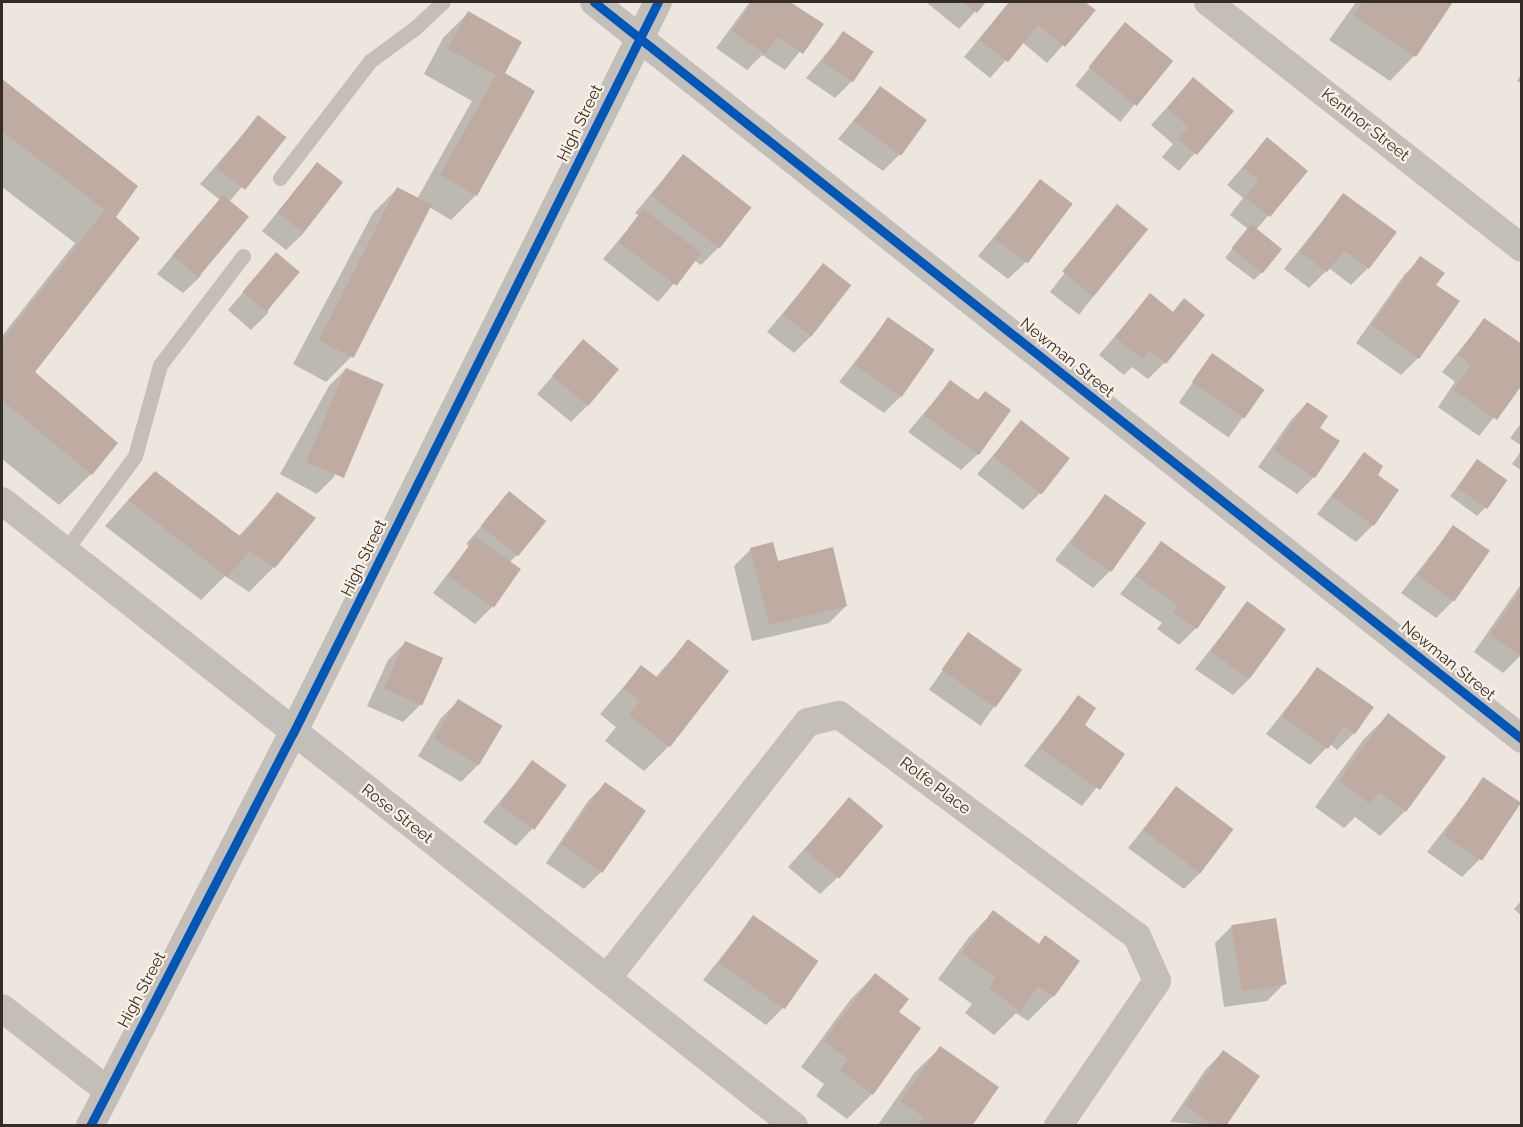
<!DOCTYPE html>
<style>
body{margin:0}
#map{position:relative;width:1523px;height:1127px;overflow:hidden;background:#ece6df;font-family:Raleway,sans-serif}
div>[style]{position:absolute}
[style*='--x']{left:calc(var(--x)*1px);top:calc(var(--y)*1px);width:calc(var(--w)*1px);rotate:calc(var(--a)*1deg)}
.shadow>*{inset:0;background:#0003;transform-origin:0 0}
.building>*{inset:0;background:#bfaba1;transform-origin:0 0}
.service>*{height:15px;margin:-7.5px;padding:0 7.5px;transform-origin:7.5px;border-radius:7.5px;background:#c4beb9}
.minor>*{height:28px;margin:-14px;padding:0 14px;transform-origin:14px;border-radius:14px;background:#c4beb9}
.cycleway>*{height:9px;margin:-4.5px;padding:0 4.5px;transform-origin:4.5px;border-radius:4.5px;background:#0057b8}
span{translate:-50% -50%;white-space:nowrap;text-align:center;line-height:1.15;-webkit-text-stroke:4.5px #f9f1e6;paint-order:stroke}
.street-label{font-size:16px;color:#352c27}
.frame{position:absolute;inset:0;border:3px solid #352c27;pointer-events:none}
</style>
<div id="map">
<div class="shadow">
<i style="clip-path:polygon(750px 2px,788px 2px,821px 25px,785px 70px,762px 55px,747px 70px,716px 48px)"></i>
<i style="clip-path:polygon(926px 2px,984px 2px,959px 29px)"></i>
<i style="clip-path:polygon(1009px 2px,1083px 2px,1094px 10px,1047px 63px,1022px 42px,990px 78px,964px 57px)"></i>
<i style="clip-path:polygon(1356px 2px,1451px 2px,1414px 56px,1390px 81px,1329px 40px)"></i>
<i style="clip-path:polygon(468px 13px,503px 74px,476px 195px,451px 220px,429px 207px,351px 357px,326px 382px,293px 364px,373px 213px,398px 188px,417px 199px,472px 101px,424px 74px,443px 38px)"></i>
<i style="left:1125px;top:24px;width:58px;height:79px;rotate:39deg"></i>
<i style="clip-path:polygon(843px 33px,852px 81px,835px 98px,806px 78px)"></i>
<i style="clip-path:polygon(1522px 74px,1522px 84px,1517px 81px)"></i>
<i style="clip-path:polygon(1193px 79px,1232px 111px,1179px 171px,1162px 157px,1173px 144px,1151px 125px)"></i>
<i style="clip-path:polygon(2px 81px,136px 187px,114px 217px,33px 372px,91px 474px,59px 505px,2px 459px,2px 336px,75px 243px,2px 187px)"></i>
<i style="clip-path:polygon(880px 88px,900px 154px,883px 171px,838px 139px)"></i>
<i style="clip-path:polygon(258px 117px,284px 137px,229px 202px,200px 277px,183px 293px,157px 274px,220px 200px,200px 184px)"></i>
<i style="clip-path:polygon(1267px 139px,1306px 171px,1256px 230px,1262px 272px,1254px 280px,1225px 258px,1248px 229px,1230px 215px,1243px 198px,1227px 185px)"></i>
<i style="clip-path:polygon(683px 156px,749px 209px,718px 248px,701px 265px,694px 260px,658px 302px,603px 259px,639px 216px,635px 213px)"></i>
<i style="clip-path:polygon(317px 164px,303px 234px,286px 250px,262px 231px)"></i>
<i style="clip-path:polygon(1040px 181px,1025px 263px,1008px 279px,978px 256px)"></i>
<i style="clip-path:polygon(1343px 195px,1368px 268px,1351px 285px,1329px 268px,1309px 288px,1284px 269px)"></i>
<i style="left:1117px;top:206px;width:37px;height:109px;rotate:38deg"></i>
<i style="clip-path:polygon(276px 254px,268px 313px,251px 330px,228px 310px)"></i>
<i style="clip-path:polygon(1421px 258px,1434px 285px,1418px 358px,1401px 375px,1356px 343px,1404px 275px)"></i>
<i style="clip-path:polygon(823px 265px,811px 336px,794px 353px,767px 332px)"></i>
<i style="clip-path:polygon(1150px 295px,1172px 313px,1184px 300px,1164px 363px,1148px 379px,1132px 367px,1124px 375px,1099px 355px)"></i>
<i style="clip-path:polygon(888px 319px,900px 397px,884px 413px,839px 382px)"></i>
<i style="clip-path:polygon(1484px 320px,1522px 382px,1479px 436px,1438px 407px,1455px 382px,1442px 372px)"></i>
<i style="clip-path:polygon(583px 341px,588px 405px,571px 422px,537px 394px)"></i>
<i style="left:1212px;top:355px;width:61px;height:58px;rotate:35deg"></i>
<i style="clip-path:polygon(346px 369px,334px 477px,317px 494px,280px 474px,329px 386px)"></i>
<i style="clip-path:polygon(950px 382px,977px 401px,985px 393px,978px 454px,961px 470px,908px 432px)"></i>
<i style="clip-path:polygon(1307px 403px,1318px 428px,1314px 477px,1297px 494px,1258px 467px,1291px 420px)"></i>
<i style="clip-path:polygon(1022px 422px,1040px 493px,1023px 510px,977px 474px)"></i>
<i style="clip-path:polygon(1522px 422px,1522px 446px,1510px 438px)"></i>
<i style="clip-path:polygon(1522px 450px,1522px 471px,1512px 464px)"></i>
<i style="clip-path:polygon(1364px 454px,1376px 475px,1373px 525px,1356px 542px,1317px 514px)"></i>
<i style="clip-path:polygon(1478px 461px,1485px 508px,1477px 516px,1450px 496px)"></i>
<i style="clip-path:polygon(510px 493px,517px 555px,509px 563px,492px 607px,475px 624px,433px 593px,469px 546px,466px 544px)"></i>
<i style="clip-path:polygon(277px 494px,274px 567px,249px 592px,225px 576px,201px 600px,105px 526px,130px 498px,238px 537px)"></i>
<i style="clip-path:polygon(1105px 496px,1110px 571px,1093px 588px,1055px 560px)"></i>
<i style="clip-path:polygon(1453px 527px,1453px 601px,1436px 618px,1401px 593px)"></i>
<i style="clip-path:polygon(1161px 543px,1196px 628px,1179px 645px,1157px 629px,1162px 623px,1120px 594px)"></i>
<i style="clip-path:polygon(751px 549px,777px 562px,846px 606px,829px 623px,752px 641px,734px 566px)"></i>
<i style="clip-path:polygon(1522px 583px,1522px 654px,1503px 673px,1474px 652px)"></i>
<i style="clip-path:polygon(1247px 603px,1250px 678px,1233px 695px,1195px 669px)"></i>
<i style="left:968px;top:634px;width:63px;height:68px;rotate:35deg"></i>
<i style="clip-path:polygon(688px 641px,669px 746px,644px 771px,605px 741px,616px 727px,600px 714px,641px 667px,655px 678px)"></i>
<i style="clip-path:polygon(405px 643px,420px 705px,403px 722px,367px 706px,388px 660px)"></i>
<i style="clip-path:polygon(1317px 669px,1354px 733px,1337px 750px,1330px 744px,1310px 765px,1266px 734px)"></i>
<i style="clip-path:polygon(1078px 697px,1083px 726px,1123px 754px,1082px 806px,1024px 766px)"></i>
<i style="clip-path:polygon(458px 701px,478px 765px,461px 782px,418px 756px,441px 718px)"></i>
<i style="clip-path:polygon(1388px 715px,1405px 811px,1380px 836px,1355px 817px,1344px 828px,1315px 807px,1363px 740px)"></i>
<i style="clip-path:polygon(532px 762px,532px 829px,516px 846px,483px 822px)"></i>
<i style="clip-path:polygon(1484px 779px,1479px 860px,1462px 877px,1427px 852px)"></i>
<i style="clip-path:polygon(605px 784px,601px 872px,584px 889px,546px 863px,588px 801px)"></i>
<i style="clip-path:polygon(1176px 788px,1201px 872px,1184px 889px,1128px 848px)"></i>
<i style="clip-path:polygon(849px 799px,837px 878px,820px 894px,788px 867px)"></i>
<i style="clip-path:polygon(1522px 900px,1522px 916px,1514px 909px)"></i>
<i style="clip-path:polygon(993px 912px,1038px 945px,1045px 937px,1078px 961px,1053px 996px,1028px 1021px,1016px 1013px,994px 1035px,965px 1013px,972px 1004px,938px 979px,969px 937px)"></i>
<i style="clip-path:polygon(753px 917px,783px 1008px,766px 1025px,703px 980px)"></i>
<i style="clip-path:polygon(1232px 926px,1284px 984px,1267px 1001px,1224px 1007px,1215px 943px)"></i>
<i style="clip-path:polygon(875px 975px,872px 1094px,847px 1119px,816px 1096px,824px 1084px,801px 1067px,850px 1000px)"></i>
<i style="clip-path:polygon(940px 1048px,970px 1126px,877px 1126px,915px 1072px)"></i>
<i style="clip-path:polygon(1223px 1052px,1224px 1126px,1170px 1122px,1206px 1069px)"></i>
</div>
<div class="building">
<i style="clip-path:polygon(753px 2px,790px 2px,824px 24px,803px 54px,778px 37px,765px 54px,732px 31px)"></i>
<i style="clip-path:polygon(963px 2px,986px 2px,977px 13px)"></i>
<i style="clip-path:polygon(1010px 2px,1085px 2px,1096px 10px,1065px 47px,1038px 25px,1008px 62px,979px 40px)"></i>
<i style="clip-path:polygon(1362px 2px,1453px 2px,1416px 57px,1353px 15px)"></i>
<i style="clip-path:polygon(468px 11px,522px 42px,505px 73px,535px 91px,477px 196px,440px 175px,496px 75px,448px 49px)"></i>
<i style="left:1125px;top:22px;width:62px;height:58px;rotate:39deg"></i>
<i style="left:843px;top:31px;width:37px;height:37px;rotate:34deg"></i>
<i style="clip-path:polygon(1193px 77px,1234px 111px,1197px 155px,1178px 139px,1189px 127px,1167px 108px)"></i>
<i style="clip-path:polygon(2px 79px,138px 186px,116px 217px,140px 238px,35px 372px,118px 443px,92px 475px,2px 400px,2px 341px,105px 210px,2px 131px)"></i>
<i style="left:880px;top:86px;width:58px;height:44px;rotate:36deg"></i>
<i style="left:258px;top:115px;width:36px;height:67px;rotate:38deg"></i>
<i style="clip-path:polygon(1267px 137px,1308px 171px,1270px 217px,1245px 197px,1259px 181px,1243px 167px)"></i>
<i style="left:683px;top:154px;width:87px;height:52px;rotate:38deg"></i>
<i style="left:317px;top:162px;width:33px;height:64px;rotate:38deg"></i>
<i style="left:1040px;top:179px;width:41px;height:75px;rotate:37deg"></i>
<i style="left:397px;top:187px;width:39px;height:172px;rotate:27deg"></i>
<i style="clip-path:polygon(1343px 193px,1397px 232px,1369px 269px,1344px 250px,1327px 272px,1300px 252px)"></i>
<i style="left:223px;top:195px;width:34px;height:79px;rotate:40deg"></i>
<i style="left:1117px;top:204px;width:40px;height:87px;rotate:39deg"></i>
<i style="left:643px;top:209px;width:73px;height:41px;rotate:37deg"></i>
<i style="left:1251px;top:224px;width:40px;height:31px;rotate:39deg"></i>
<i style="left:276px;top:252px;width:31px;height:52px;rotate:40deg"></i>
<i style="clip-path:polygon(1420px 256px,1445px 273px,1436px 285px,1460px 301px,1419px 359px,1372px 325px)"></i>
<i style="left:823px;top:263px;width:36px;height:65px;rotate:38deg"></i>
<i style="clip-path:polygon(1150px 293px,1173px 312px,1184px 298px,1205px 315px,1166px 364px,1149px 350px,1142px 359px,1115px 337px)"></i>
<i style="left:888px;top:317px;width:57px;height:58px;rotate:35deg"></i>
<i style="clip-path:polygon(1484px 318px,1522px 344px,1522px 385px,1497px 420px,1454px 390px,1471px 365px,1458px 355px)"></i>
<i style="left:583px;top:339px;width:47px;height:48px;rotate:40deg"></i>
<i style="left:1212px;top:353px;width:64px;height:35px;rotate:35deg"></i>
<i style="left:346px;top:368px;width:41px;height:102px;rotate:23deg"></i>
<i style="clip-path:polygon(950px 380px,978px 400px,985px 391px,1011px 410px,979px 455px,924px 415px)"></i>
<i style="clip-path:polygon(1307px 402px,1328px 416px,1320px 428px,1340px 441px,1315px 478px,1274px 450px)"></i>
<i style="left:1021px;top:420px;width:62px;height:46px;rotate:38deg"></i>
<i style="clip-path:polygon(1364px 452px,1383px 466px,1378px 475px,1399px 490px,1374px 526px,1332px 496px)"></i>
<i style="left:1477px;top:459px;width:37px;height:35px;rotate:35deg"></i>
<i style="clip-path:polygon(155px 471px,241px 537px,277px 492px,316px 518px,275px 568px,250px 551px,227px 577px,128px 500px)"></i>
<i style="left:509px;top:491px;width:48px;height:45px;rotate:39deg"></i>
<i style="left:1105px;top:494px;width:50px;height:60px;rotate:35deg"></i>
<i style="left:1453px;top:525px;width:45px;height:62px;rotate:35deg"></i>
<i style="left:475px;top:537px;width:56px;height:47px;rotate:35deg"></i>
<i style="clip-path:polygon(1161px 541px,1226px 587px,1197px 629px,1173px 612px,1178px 605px,1136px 576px)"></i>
<i style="clip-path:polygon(773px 542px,778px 561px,833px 547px,847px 606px,769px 625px,750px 548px)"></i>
<i style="clip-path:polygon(1522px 589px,1522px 657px,1490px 635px)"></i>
<i style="left:1247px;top:601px;width:48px;height:62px;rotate:36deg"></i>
<i style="left:968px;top:632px;width:66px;height:46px;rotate:35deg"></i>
<i style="clip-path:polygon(688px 639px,729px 671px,670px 747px,629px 715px,640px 701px,623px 688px,641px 665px,658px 678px)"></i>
<i style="left:405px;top:641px;width:42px;height:52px;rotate:24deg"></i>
<i style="clip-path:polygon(1317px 667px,1374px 707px,1355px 734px,1344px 726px,1328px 749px,1282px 717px)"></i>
<i style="clip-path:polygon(1078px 695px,1096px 708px,1085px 725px,1125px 754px,1100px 790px,1040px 748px)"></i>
<i style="left:458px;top:699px;width:52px;height:46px;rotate:31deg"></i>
<i style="clip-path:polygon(1388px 713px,1446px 757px,1406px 812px,1379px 792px,1370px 804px,1339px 781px)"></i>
<i style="left:532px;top:760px;width:43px;height:55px;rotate:36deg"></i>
<i style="left:1483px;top:777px;width:46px;height:70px;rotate:34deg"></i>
<i style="left:605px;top:782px;width:50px;height:76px;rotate:35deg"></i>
<i style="left:1176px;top:786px;width:72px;height:55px;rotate:37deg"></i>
<i style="left:849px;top:797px;width:45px;height:69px;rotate:40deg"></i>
<i style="clip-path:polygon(993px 910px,1039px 944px,1045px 935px,1080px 961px,1054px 997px,1038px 986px,1020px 1011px,989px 988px,996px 978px,962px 953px)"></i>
<i style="left:753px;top:915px;width:80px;height:59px;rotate:35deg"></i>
<i style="left:1276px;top:918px;width:67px;height:45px;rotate:81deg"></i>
<i style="clip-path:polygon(875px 973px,909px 999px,899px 1012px,921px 1028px,873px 1095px,840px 1070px,848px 1059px,824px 1041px)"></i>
<i style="clip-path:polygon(940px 1046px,999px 1087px,972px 1126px,918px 1126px,924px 1117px,900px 1101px)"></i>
<i style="clip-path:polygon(1223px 1050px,1260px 1076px,1226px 1126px,1215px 1126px,1185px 1105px)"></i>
</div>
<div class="service">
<i style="--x:280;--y:178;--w:148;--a:-52.4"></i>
<i style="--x:370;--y:61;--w:56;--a:-36.3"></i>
<i style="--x:415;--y:28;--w:38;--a:-43"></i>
<i style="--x:65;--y:551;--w:118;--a:-53.6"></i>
<i style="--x:135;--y:456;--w:94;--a:-74.6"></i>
<i style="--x:160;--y:365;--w:137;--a:-52.7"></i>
</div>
<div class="minor">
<i style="--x:594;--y:2;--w:1185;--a:38.46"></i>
<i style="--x:1208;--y:2;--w:399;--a:38.1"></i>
<i style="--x:2;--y:501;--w:1009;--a:38.28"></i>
<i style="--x:607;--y:978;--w:325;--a:-51.9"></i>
<i style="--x:808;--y:722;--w:32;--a:-13"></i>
<i style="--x:839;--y:715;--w:371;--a:36.6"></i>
<i style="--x:1137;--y:936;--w:49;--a:66"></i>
<i style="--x:1157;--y:981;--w:176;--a:124.3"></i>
<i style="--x:2;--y:1008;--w:133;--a:38"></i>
<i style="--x:90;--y:1126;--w:442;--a:-62.7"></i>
<i style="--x:293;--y:733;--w:817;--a:-63.47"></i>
</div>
<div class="cycleway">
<i style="--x:594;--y:2;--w:1185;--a:38.46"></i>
<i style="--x:90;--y:1126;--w:442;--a:-62.7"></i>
<i style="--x:293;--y:733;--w:817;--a:-63.47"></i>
</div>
<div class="street-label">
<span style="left:580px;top:123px;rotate:-64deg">High Street</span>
<span style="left:1365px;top:125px;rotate:38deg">Kentnor Street</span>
<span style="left:1067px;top:358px;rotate:39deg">Newman Street</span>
<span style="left:364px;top:558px;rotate:-64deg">High Street</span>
<span style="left:1448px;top:661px;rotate:39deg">Newman Street</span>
<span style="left:935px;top:786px;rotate:37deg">Rolfe Place</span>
<span style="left:397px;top:814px;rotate:38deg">Rose Street</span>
<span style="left:142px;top:990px;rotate:-62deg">High Street</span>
</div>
<div class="frame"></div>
</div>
